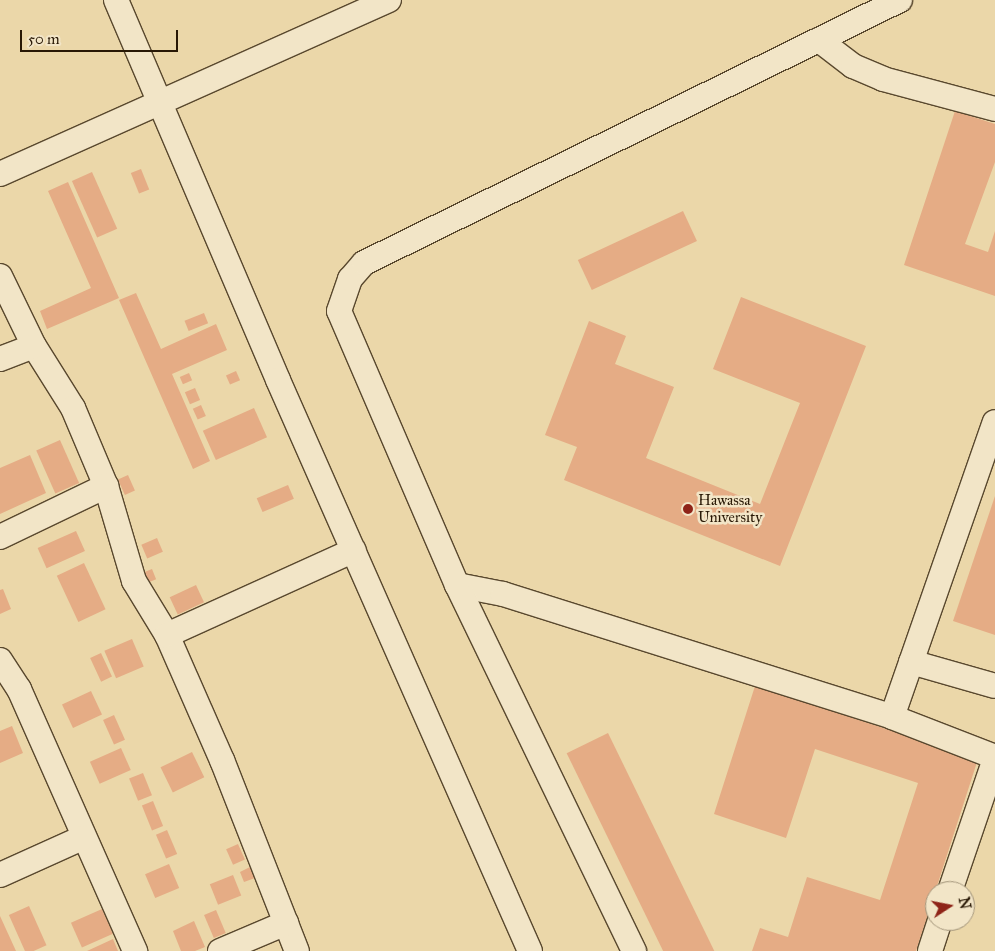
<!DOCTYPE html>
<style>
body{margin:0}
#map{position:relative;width:995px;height:951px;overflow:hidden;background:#ebd7a9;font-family:"IM FELL Great Primer",serif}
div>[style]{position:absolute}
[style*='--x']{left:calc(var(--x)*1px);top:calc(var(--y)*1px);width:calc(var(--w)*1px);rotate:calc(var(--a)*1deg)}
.building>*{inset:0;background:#e5ac85;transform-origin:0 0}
.roads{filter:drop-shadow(1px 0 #59482e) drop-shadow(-1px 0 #59482e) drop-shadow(0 1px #59482e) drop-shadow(0 -1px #59482e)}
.minor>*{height:24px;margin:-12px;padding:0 12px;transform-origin:12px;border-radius:12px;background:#f2e5c7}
.dots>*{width:14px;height:14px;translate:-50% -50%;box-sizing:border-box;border:2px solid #f2e5c7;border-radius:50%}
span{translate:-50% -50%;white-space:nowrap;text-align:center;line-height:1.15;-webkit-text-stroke:5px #f2e5c7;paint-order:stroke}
.poi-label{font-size:15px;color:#281805}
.left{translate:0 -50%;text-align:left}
.north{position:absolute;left:925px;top:881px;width:50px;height:50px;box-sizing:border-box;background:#f2e5c7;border:1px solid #a19379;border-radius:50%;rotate:79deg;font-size:14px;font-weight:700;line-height:20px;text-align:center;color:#281805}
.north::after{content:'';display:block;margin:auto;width:18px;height:22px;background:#8f2418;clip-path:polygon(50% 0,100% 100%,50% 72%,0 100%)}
.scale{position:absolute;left:20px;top:30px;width:158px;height:22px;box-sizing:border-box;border:2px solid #281805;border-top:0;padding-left:6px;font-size:15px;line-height:18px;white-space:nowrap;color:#281805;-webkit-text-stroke:4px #f2e5c7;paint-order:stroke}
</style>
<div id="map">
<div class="building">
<i style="clip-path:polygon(955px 111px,995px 124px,995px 162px,965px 244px,988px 252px,995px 231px,995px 296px,904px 265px)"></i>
<i style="left:141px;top:169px;width:22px;height:11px;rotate:68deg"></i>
<i style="left:92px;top:172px;width:62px;height:22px;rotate:66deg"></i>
<i style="clip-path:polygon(68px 182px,119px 298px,47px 329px,40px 311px,91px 288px,48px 191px)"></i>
<i style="left:683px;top:211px;width:33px;height:116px;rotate:65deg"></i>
<i style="clip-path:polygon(136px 293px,161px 349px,216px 324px,227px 350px,172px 374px,210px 461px,193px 469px,119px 300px)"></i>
<i style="clip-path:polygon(741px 297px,866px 346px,780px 566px,564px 480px,577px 447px,545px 435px,589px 321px,626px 336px,615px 364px,674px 387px,646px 458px,760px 504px,800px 403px,713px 369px)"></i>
<i style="left:204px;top:313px;width:11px;height:21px;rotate:68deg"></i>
<i style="left:236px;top:371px;width:10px;height:11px;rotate:66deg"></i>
<i style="left:189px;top:373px;width:8px;height:10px;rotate:67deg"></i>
<i style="left:195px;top:388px;width:13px;height:11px;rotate:67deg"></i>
<i style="left:201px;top:405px;width:12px;height:9px;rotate:66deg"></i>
<i style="left:254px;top:408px;width:32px;height:56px;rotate:66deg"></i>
<i style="left:60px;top:440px;width:47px;height:26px;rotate:66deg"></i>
<i style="clip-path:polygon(30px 455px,46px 493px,0 514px,0 468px)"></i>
<i style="left:128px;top:475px;width:17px;height:11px;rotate:66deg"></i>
<i style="left:288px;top:485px;width:15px;height:34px;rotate:67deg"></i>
<i style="clip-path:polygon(995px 496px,995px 635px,953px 621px)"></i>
<i style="left:76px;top:531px;width:22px;height:42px;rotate:66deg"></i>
<i style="left:157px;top:538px;width:15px;height:17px;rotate:67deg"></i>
<i style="left:84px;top:563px;width:51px;height:30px;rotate:65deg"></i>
<i style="left:152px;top:569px;width:11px;height:14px;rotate:68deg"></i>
<i style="left:196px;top:585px;width:19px;height:29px;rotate:65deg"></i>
<i style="clip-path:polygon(3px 589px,11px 609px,0 614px,0 590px)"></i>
<i style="left:132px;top:639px;width:30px;height:30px;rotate:67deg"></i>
<i style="left:101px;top:653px;width:26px;height:12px;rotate:65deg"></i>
<i style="clip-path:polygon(755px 686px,978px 759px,916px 951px,752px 951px,760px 928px,788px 937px,807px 877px,880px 900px,918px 783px,815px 749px,786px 838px,714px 814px)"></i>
<i style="left:91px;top:691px;width:26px;height:32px;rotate:65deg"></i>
<i style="left:114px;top:715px;width:27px;height:12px;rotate:66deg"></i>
<i style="clip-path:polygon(12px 726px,23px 753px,0 763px,0 731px)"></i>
<i style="left:608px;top:733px;width:243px;height:46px;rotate:64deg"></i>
<i style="left:121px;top:748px;width:24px;height:34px;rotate:66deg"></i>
<i style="left:192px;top:752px;width:28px;height:35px;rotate:64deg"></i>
<i style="left:143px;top:773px;width:24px;height:15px;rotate:68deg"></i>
<i style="left:153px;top:801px;width:27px;height:12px;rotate:68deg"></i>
<i style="left:167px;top:830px;width:26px;height:12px;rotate:67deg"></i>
<i style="left:238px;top:844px;width:17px;height:13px;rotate:66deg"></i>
<i style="left:169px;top:864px;width:26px;height:26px;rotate:67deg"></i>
<i style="clip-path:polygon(250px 867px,255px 878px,244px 882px,240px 872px)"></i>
<i style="left:233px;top:875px;width:22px;height:25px;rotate:68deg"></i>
<i style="left:29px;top:906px;width:43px;height:22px;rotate:66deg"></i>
<i style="left:102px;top:909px;width:27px;height:34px;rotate:66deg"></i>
<i style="left:216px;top:910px;width:25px;height:13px;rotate:67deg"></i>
<i style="clip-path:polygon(0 916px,16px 951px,0 951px)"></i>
<i style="clip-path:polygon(194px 921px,205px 947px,195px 951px,181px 951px,173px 931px)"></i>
<i style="clip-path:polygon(113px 939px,118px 951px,87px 951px)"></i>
</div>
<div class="roads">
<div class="minor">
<i style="--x:116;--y:0;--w:413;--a:66.9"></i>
<i style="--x:278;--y:380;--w:624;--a:66.19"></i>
<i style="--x:819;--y:40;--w:43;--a:37.4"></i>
<i style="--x:853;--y:66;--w:33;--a:23"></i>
<i style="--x:883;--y:79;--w:116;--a:15"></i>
<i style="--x:0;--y:174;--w:426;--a:-24.1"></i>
<i style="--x:0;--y:276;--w:78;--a:64.1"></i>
<i style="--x:34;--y:346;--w:73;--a:57.8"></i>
<i style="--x:73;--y:408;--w:85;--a:67.1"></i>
<i style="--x:106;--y:486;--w:99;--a:73.6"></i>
<i style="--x:134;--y:581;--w:63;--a:58.6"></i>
<i style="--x:167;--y:635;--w:137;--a:66.3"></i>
<i style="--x:222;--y:760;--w:205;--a:68.6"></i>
<i style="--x:0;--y:359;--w:36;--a:-21"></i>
<i style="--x:0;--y:537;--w:118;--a:-25.7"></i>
<i style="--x:457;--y:585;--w:47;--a:11.1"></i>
<i style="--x:503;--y:594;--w:408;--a:17.5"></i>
<i style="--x:892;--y:717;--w:110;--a:21.2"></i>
<i style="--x:167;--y:635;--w:205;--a:-24.4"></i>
<i style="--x:0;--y:660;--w:35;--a:57"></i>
<i style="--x:19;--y:689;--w:287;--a:66.1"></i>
<i style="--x:911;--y:662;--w:87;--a:15.9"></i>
<i style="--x:892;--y:717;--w:312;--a:-70.8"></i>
<i style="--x:0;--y:875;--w:90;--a:-24.3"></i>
<i style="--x:950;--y:891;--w:139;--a:-71.2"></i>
<i style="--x:220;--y:951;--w:72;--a:-23"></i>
<i style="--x:634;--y:951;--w:407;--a:-115.8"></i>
<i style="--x:457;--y:585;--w:298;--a:-113.3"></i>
<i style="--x:339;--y:311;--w:34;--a:-71"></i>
<i style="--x:350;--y:279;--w:21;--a:-49"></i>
<i style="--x:364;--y:263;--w:597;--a:-26.14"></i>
<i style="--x:930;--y:951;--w:32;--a:-72"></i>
</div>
</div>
<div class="dots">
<i style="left:688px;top:509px;background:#8f2418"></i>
</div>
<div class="poi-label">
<span class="left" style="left:698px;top:509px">Hawassa<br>University</span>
</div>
<div class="north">N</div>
<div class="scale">50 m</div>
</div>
